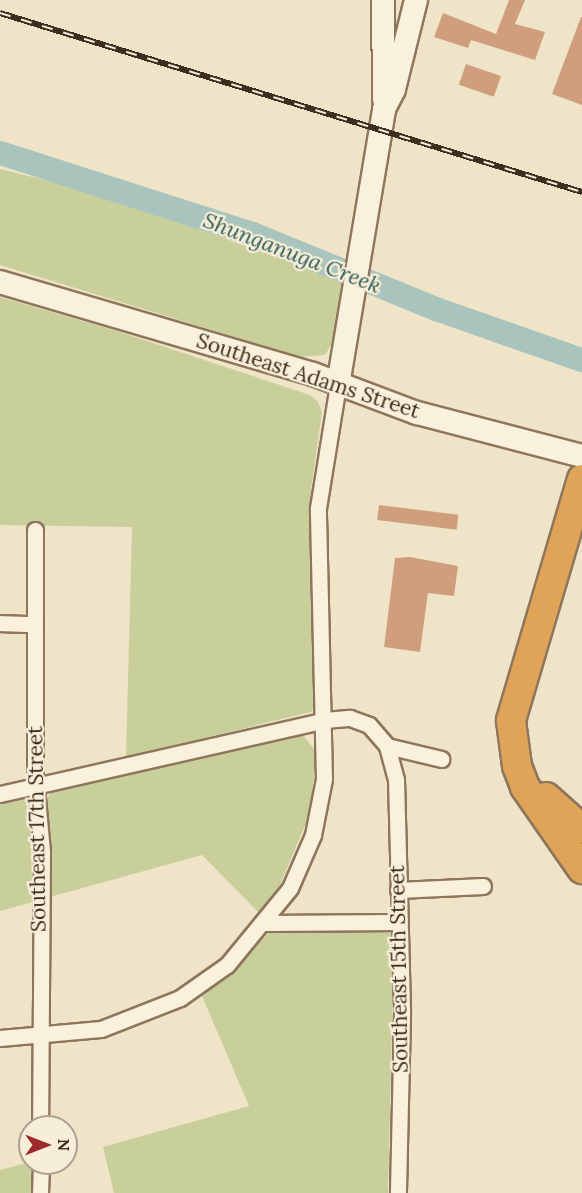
<!DOCTYPE html>
<style>
body{margin:0}
#map{position:relative;width:582px;height:1193px;overflow:hidden;background:#f0e4c8;font-family:Lora,serif}
div>[style]{position:absolute}
[style*='--x']{left:calc(var(--x)*1px);top:calc(var(--y)*1px);width:calc(var(--w)*1px);rotate:calc(var(--a)*1deg)}
.green>*{inset:0;background:#c9cf9b}
.river>*{height:24px;margin:-12px;padding:0 12px;transform-origin:12px;border-radius:12px;background:#a9c4bc}
.building>*{inset:0;background:#cf9f7d;transform-origin:0 0}
.roads{filter:drop-shadow(2px 0 #8d765c) drop-shadow(-2px 0 #8d765c) drop-shadow(0 2px #8d765c) drop-shadow(0 -2px #8d765c)}
.street>*{height:15px;margin:-7.5px;padding:0 7.5px;transform-origin:7.5px;border-radius:7.5px;background:#faf1dc}
.secondary>*{height:22px;margin:-11px;padding:0 11px;transform-origin:11px;border-radius:11px;background:#faf1dc}
.highway>*{height:28px;margin:-14px;padding:0 14px;transform-origin:14px;border-radius:14px;background:#e0a458}
.rail>*{height:6px;margin-top:-3px;transform-origin:0;background:repeating-linear-gradient(90deg,#f7eed8 0 11px,#3d2e20 0 22px);box-sizing:border-box;border-block:2px solid #3d2e20}
span{translate:-50% -50%;white-space:nowrap;text-align:center;line-height:1.15;-webkit-text-stroke:4.5px #f7eed8;paint-order:stroke}
.street-label{font-size:21px;color:#3d2e20}
.water-label{font-size:22px;color:#2f5d5a;font-style:italic}
.north{position:absolute;left:18px;top:1115px;width:60px;height:60px;box-sizing:border-box;background:#f7eed8;border:2px solid #ada18e;border-radius:50%;rotate:90deg;font-size:16px;font-weight:700;line-height:24px;text-align:center;color:#3d2e20}
.north::after{content:'';display:block;margin:auto;width:21px;height:27px;background:#9e2a2b;clip-path:polygon(50% 0,100% 100%,50% 72%,0 100%)}
</style>
<div id="map">
<div class="green">
<i style="clip-path:polygon(0 169px,102px 194px,345px 282px,331px 345px,325px 355px,300px 357px,0 265px)"></i>
<i style="clip-path:polygon(0 297px,120px 332px,310px 395px,318px 402px,322px 412px,311px 489px,310px 566px,316px 702px,311px 712px,126px 757px,132px 527px,0 525px)"></i>
<i style="clip-path:polygon(303px 735px,317px 753px,309px 816px,280px 885px,259px 913px,202px 855px,50px 897px,51px 842px,46px 800px,59px 780px)"></i>
<i style="clip-path:polygon(23px 795px,29px 800px,33px 902px,0 911px,0 800px)"></i>
<i style="clip-path:polygon(273px 928px,389px 931px,394px 940px,388px 1193px,114px 1193px,103px 1147px,249px 1106px,202px 996px,229px 976px)"></i>
<i style="clip-path:polygon(30px 1162px,35px 1163px,34px 1193px,0 1193px,0 1170px)"></i>
</div>
<div class="river">
<i style="--x:0;--y:153;--w:266;--a:17.8"></i>
<i style="--x:253;--y:234;--w:198;--a:22.3"></i>
<i style="--x:436;--y:309;--w:155;--a:19.3"></i>
</div>
<div class="building">
<i style="clip-path:polygon(509px 0,525px 0,515px 24px,545px 32px,535px 60px,471px 40px,468px 48px,434px 37px,443px 13px,496px 34px)"></i>
<i style="clip-path:polygon(581px 17px,582px 17px,582px 105px,552px 94px)"></i>
<i style="left:466px;top:64px;width:37px;height:22px;rotate:19deg"></i>
<i style="left:379px;top:505px;width:80px;height:15px;rotate:7deg"></i>
<i style="clip-path:polygon(410px 557px,458px 566px,454px 596px,428px 593px,420px 652px,384px 647px,395px 558px)"></i>
</div>
<div class="roads">
<div class="street">
<i style="--x:35;--y:530;--w:246;--a:90"></i>
<i style="--x:35;--y:776;--w:76;--a:84.7"></i>
<i style="--x:42;--y:852;--w:275;--a:90.4"></i>
<i style="--x:0;--y:623;--w:34;--a:2"></i>
<i style="--x:387;--y:746;--w:56;--a:13.5"></i>
<i style="--x:0;--y:794;--w:333;--a:-12.8"></i>
<i style="--x:325;--y:720;--w:25;--a:-5"></i>
<i style="--x:350;--y:718;--w:20;--a:20"></i>
<i style="--x:369;--y:725;--w:28;--a:49"></i>
<i style="--x:387;--y:746;--w:34;--a:75"></i>
<i style="--x:396;--y:779;--w:235;--a:88.5"></i>
<i style="--x:402;--y:1014;--w:179;--a:91.3"></i>
<i style="--x:398;--y:890;--w:85;--a:-2.7"></i>
<i style="--x:265;--y:923;--w:134;--a:-0.4"></i>
<i style="--x:0;--y:1038;--w:101;--a:-5.1"></i>
<i style="--x:101;--y:1029;--w:85;--a:-21.4"></i>
<i style="--x:180;--y:998;--w:57;--a:-35.1"></i>
<i style="--x:227;--y:965;--w:99;--a:-50.7"></i>
<i style="--x:290;--y:888;--w:58;--a:-66.5"></i>
<i style="--x:313;--y:835;--w:57;--a:-78.9"></i>
<i style="--x:324;--y:779;--w:271;--a:-91.3"></i>
<i style="--x:318;--y:508;--w:125;--a:-80.8"></i>
<i style="--x:40;--y:1193;--w:30;--a:-88"></i>
</div>
<div class="secondary">
<i style="--x:383;--y:0;--w:99;--a:89.4"></i>
<i style="--x:0;--y:282;--w:326;--a:16.4"></i>
<i style="--x:313;--y:374;--w:111;--a:20.6"></i>
<i style="--x:417;--y:413;--w:171;--a:14.6"></i>
<i style="--x:338;--y:385;--w:280;--a:-80.5"></i>
<i style="--x:384;--y:109;--w:22;--a:-63"></i>
<i style="--x:394;--y:89;--w:92;--a:-76.1"></i>
</div>
<div class="highway">
<i style="--x:582;--y:479;--w:252;--a:106.4"></i>
<i style="--x:511;--y:721;--w:45;--a:82.4"></i>
<i style="--x:517;--y:766;--w:22;--a:69"></i>
<i style="--x:525;--y:787;--w:100;--a:55.2"></i>
<i style="--x:546;--y:797;--w:48;--a:41.6"></i>
</div>
</div>
<div class="rail">
<i style="--x:0;--y:13;--w:609;--a:17.1"></i>
</div>
<div class="street-label">
<span style="left:308px;top:376px;rotate:18deg">Southeast Adams Street</span>
<span style="left:37px;top:829px;rotate:-91deg">Southeast 17th Street</span>
<span style="left:399px;top:969px;rotate:-91deg">Southeast 15th Street</span>
</div>
<div class="water-label">
<span style="left:292px;top:253px;rotate:21deg">Shunganuga Creek</span>
</div>
<div class="north">N</div>
</div>
